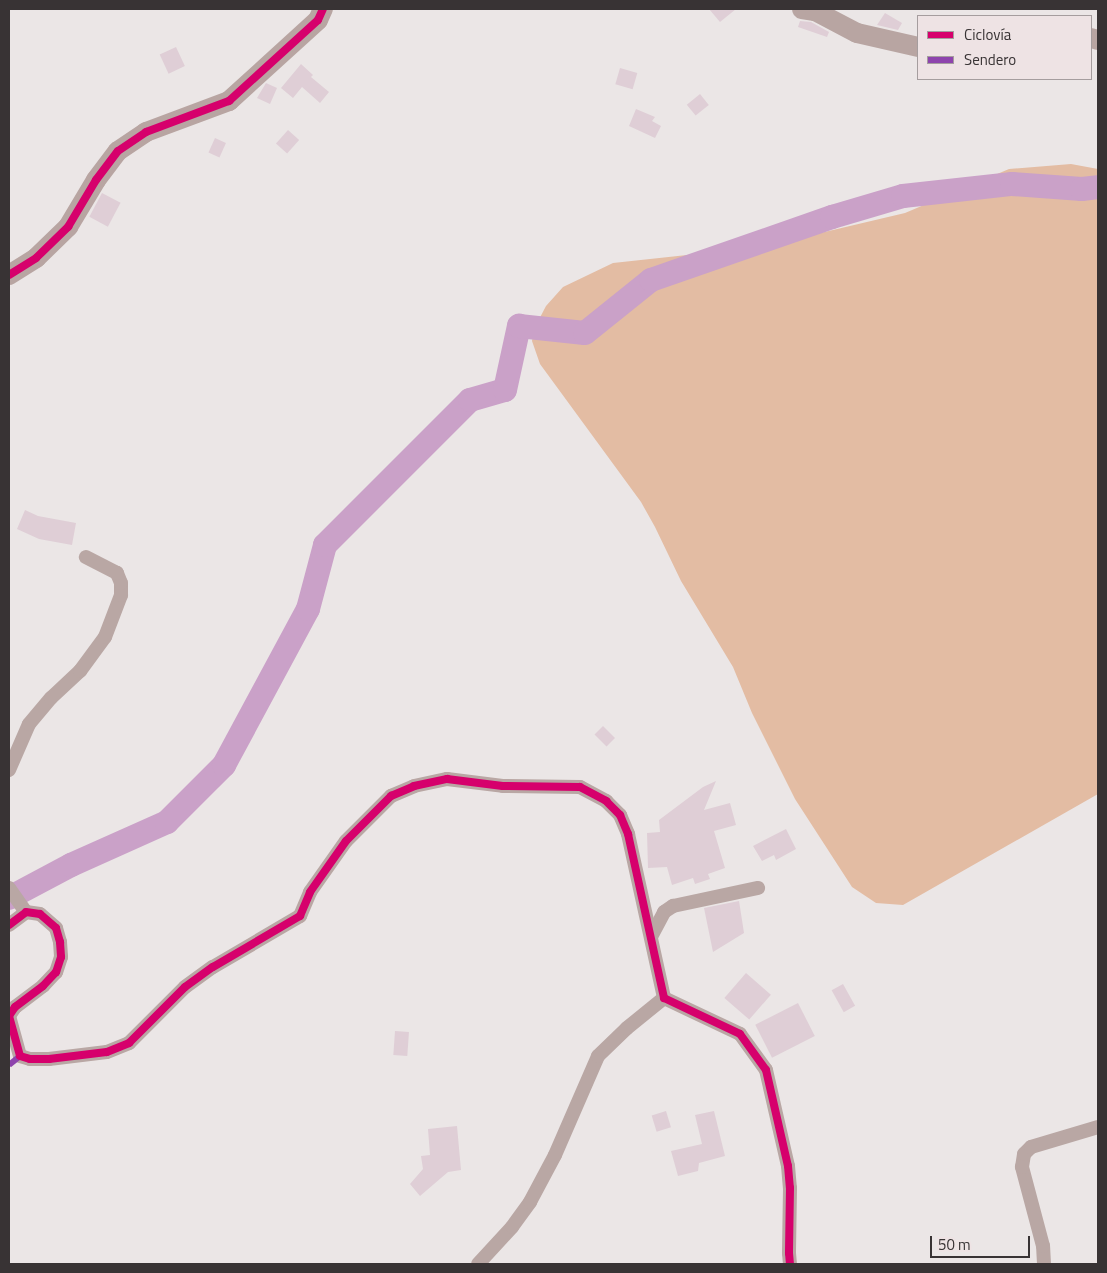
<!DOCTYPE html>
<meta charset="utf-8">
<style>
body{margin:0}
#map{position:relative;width:1107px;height:1273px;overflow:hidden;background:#ebe6e6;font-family:"Titillium Web",sans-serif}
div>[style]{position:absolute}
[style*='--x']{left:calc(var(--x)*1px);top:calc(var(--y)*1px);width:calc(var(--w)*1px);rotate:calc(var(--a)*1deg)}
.forest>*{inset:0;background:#e3bca3}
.river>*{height:24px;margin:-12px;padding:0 12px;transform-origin:12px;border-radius:12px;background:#caa1c8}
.building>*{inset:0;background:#dfced6;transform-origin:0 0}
.street>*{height:14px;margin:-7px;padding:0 7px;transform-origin:7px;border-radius:7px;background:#b9a7a4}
.secondary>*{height:20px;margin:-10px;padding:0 10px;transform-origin:10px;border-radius:10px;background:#b8a5a2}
.quiet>*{height:6px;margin-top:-3px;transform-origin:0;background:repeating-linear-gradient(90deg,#8e44ad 0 12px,transparent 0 18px)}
.cycleway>*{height:8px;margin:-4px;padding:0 4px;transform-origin:4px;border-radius:4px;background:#d6006c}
span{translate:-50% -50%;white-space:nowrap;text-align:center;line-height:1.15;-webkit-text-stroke:4.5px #eee3e4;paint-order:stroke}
.frame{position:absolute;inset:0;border:10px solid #383334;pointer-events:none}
.legend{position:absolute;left:917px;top:15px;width:175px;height:65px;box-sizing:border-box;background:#eee3e4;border:1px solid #a59d9e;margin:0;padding:6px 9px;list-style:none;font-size:15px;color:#383334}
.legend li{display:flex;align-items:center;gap:10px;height:25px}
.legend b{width:25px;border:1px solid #a59d9e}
.scale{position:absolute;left:930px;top:1236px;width:100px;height:22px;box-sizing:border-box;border:2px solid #383334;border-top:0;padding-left:6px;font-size:15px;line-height:18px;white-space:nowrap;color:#383334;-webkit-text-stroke:4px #eee3e4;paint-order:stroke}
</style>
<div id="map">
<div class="forest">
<i style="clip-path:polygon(1071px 164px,1098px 169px,1098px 794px,903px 905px,876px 903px,852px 887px,795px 799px,752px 713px,733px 667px,681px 581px,655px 527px,641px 502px,540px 364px,532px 341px,534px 329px,546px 306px,563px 287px,613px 263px,761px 247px,905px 213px,1009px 169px)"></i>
</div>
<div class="river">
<i style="--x:9;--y:898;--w:70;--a:-28"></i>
<i style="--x:71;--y:865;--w:105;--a:-24.1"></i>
<i style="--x:167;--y:822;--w:81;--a:-45"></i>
<i style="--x:224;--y:765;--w:177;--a:-61.7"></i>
<i style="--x:308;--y:609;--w:66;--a:-75.1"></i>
<i style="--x:325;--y:545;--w:205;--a:-45"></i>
<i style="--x:470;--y:400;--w:36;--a:-16"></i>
<i style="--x:505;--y:390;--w:66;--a:-77.7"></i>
<i style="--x:519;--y:326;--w:66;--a:6.1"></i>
<i style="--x:585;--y:333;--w:85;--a:-38.8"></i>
<i style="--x:651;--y:280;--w:192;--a:-19.2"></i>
<i style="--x:832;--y:217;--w:74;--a:-16.5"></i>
<i style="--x:903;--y:196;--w:110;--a:-6.3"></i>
<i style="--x:1012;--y:184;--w:70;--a:4.1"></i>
<i style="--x:1082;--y:189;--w:16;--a:-7"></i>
</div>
<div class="building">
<i style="clip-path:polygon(709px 9px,736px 9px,720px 22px)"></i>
<i style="clip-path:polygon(885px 13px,902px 23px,898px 30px,877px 25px)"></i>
<i style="clip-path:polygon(800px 21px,811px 22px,829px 32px,827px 37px,798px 27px)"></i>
<i style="left:176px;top:47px;width:21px;height:18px;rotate:65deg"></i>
<i style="clip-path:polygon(301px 64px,313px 75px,311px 77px,329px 92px,320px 103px,302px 87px,293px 98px,281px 88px)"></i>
<i style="left:620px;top:68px;width:18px;height:17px;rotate:16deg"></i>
<i style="clip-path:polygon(266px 83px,277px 88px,270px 104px,257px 98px)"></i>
<i style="left:700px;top:94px;width:14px;height:17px;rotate:51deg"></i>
<i style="clip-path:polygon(636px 109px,655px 117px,652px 121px,661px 126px,655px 138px,629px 126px)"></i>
<i style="left:288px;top:130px;width:15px;height:18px;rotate:42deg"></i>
<i style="left:215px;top:138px;width:12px;height:16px;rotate:24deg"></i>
<i style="left:102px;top:193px;width:21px;height:27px;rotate:28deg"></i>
<i style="clip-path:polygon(25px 510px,38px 516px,76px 523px,72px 545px,39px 539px,17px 529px)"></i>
<i style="left:603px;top:726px;width:17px;height:12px;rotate:45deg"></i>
<i style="clip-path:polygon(716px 781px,704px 810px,730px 803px,736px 825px,714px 831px,725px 868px,708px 874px,710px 879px,695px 884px,693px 878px,672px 885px,667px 867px,648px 868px,647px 833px,660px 832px,659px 820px,703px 787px)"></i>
<i style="clip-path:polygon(786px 829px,796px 849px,776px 860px,774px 855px,762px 861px,753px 846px)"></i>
<i style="clip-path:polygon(739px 901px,744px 933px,713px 952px,704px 908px)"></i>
<i style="left:746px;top:973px;width:33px;height:33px;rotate:41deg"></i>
<i style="left:843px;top:984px;width:25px;height:13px;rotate:61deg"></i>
<i style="left:798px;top:1003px;width:37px;height:48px;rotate:63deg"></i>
<i style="left:395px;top:1031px;width:14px;height:24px;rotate:4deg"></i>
<i style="left:666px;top:1111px;width:17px;height:15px;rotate:73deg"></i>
<i style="clip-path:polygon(714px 1111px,725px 1156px,699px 1163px,698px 1171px,678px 1176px,671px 1151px,702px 1144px,695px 1115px)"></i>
<i style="clip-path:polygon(457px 1126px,461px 1170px,448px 1172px,420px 1196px,410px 1184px,423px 1169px,421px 1156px,430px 1155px,428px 1129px)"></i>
</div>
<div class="street">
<i style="--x:9;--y:770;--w:50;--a:-66.5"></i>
<i style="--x:29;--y:724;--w:34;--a:-50"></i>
<i style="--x:51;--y:698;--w:40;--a:-43"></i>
<i style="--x:80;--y:671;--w:42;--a:-53.7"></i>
<i style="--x:105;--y:637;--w:45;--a:-69.1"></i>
<i style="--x:121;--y:595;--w:12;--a:-90"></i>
<i style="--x:121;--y:583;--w:11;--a:-112"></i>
<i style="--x:117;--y:573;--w:35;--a:-153"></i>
<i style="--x:9;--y:888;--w:29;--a:55"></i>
<i style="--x:9;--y:925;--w:21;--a:-37"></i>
<i style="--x:26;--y:912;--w:14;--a:8"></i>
<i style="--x:40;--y:914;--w:21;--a:41"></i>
<i style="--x:56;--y:928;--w:15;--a:74"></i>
<i style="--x:60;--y:942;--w:15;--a:86"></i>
<i style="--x:61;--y:957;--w:16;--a:108"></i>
<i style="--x:56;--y:972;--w:19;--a:133"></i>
<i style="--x:43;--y:986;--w:35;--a:143"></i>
<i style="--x:15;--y:1007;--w:11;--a:124"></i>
<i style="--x:9;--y:1016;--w:41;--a:74.6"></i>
<i style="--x:20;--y:1056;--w:10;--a:17"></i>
<i style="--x:30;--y:1059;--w:19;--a:0"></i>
<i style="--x:49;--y:1059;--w:58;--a:-6.9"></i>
<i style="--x:107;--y:1052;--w:24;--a:-22"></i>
<i style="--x:129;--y:1043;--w:79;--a:-45"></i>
<i style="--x:185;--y:987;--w:34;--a:-36"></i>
<i style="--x:213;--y:967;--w:101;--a:-30.4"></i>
<i style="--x:300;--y:916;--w:26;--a:-67"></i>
<i style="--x:310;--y:892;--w:62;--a:-54.8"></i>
<i style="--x:346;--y:841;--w:64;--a:-45"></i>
<i style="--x:391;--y:796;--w:25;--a:-23"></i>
<i style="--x:414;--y:786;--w:34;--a:-12"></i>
<i style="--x:447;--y:779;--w:56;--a:7.1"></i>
<i style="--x:503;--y:786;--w:77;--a:0.7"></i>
<i style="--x:580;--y:787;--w:30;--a:28"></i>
<i style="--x:606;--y:801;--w:20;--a:45"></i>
<i style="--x:620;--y:815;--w:21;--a:67"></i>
<i style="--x:628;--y:834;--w:168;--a:77.6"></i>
<i style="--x:664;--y:998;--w:84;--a:25.3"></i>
<i style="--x:740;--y:1034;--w:44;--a:54.2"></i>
<i style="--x:766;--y:1070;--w:98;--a:77.1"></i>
<i style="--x:788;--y:1166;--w:22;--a:85"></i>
<i style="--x:790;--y:1188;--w:65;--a:90.9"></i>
<i style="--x:789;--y:1253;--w:11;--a:85"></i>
<i style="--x:652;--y:935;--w:26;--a:-62"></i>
<i style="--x:664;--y:912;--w:11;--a:-34"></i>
<i style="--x:673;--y:906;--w:87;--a:-12"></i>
<i style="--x:478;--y:1264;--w:50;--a:-47.4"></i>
<i style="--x:512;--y:1227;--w:31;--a:-54"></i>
<i style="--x:530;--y:1202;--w:53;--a:-62"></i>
<i style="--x:555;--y:1155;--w:108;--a:-66.5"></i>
<i style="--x:598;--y:1056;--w:40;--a:-44"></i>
<i style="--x:627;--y:1028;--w:48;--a:-39"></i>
<i style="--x:1044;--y:1264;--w:18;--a:-93"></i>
<i style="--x:1043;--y:1246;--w:82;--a:-104.9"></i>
<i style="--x:1022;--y:1167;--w:13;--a:-81"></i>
<i style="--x:1024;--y:1154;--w:10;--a:-45"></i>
<i style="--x:1031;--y:1147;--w:70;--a:-16.6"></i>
</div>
<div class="secondary">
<i style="--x:802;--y:9;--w:13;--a:9"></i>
<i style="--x:815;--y:11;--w:47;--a:27.6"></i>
<i style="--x:857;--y:33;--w:63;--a:12.9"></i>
<i style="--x:1091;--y:38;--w:7;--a:16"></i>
<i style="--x:9;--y:275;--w:32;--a:-32"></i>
<i style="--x:36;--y:258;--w:45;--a:-44.1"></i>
<i style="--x:68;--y:227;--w:55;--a:-59.2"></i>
<i style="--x:96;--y:180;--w:36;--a:-53"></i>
<i style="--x:118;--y:151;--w:34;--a:-34"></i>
<i style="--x:146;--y:132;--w:89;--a:-20.5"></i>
<i style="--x:229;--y:101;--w:120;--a:-42.3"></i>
<i style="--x:318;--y:20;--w:12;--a:-66"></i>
</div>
<div class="quiet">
<i style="--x:9;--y:1065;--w:14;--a:-39"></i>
</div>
<div class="cycleway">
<i style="--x:9;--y:275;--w:32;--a:-32"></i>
<i style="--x:36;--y:258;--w:45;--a:-44.1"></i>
<i style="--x:68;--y:227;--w:55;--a:-59.2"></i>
<i style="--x:96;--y:180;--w:36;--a:-53"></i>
<i style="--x:118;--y:151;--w:34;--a:-34"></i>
<i style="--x:146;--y:132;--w:89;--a:-20.5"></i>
<i style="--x:229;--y:101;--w:120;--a:-42.3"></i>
<i style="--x:318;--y:20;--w:12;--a:-66"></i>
<i style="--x:9;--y:925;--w:21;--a:-37"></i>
<i style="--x:26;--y:912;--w:14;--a:8"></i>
<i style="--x:40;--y:914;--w:21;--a:41"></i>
<i style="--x:56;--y:928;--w:15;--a:74"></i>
<i style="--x:60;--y:942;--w:15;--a:86"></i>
<i style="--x:61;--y:957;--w:16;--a:108"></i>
<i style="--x:56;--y:972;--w:19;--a:133"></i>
<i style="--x:43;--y:986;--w:35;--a:143"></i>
<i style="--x:15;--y:1007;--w:11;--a:124"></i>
<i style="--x:9;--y:1016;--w:41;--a:74.6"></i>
<i style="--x:20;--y:1056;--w:10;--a:17"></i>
<i style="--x:30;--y:1059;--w:19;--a:0"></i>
<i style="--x:49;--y:1059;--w:58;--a:-6.9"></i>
<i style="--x:107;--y:1052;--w:24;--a:-22"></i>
<i style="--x:129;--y:1043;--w:79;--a:-45"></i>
<i style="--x:185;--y:987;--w:34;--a:-36"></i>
<i style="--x:213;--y:967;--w:101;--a:-30.4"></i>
<i style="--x:300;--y:916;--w:26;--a:-67"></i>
<i style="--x:310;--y:892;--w:62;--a:-54.8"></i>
<i style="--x:346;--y:841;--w:64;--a:-45"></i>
<i style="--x:391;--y:796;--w:25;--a:-23"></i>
<i style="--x:414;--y:786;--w:34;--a:-12"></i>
<i style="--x:447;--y:779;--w:56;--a:7.1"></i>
<i style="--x:503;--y:786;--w:77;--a:0.7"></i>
<i style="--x:580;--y:787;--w:30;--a:28"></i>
<i style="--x:606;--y:801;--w:20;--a:45"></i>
<i style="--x:620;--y:815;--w:21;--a:67"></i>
<i style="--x:628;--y:834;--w:168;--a:77.6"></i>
<i style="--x:664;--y:998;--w:84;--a:25.3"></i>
<i style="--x:740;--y:1034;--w:44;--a:54.2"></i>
<i style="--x:766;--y:1070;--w:98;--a:77.1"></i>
<i style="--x:788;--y:1166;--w:22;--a:85"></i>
<i style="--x:790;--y:1188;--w:65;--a:90.9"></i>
<i style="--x:789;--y:1253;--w:11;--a:85"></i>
</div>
<div class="frame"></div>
<ul class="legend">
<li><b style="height:6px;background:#d6006c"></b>Ciclovía</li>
<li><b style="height:6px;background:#8e44ad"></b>Sendero</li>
</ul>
<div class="scale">50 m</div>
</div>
